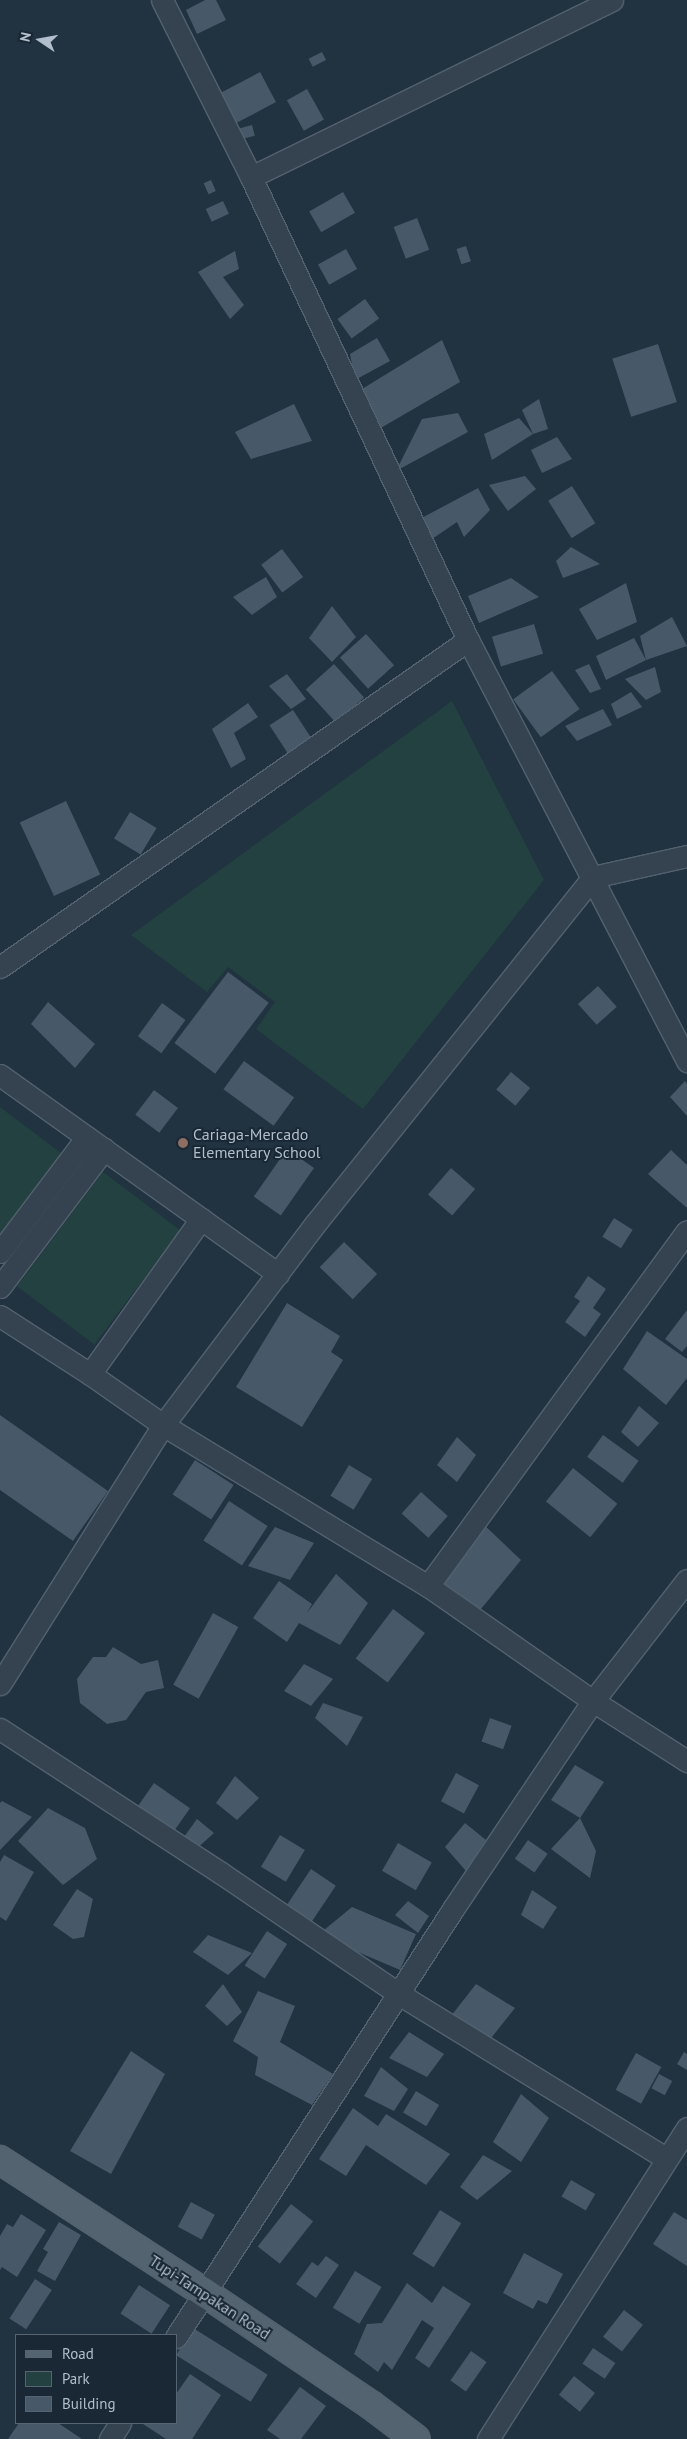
<!DOCTYPE html>
<style>
body{margin:0}
#map{position:relative;width:687px;height:2439px;overflow:hidden;background:#213240;font-family:"PT Sans",sans-serif}
div>[style]{position:absolute}
[style*='--x']{left:calc(var(--x)*1px);top:calc(var(--y)*1px);width:calc(var(--w)*1px);rotate:calc(var(--a)*1deg)}
.green>*{inset:0;background:#234141;transform-origin:0 0}
.building>*{inset:0;background:#475969;transform-origin:0 0}
.roads{filter:drop-shadow(1px 0 #53616e) drop-shadow(-1px 0 #53616e) drop-shadow(0 1px #53616e) drop-shadow(0 -1px #53616e)}
.minor>*{height:21px;margin:-10.5px;padding:0 10.5px;transform-origin:10.5px;border-radius:10.5px;background:#354350}
.major>*{height:28px;margin:-14px;padding:0 14px;transform-origin:14px;border-radius:14px;background:#536370}
.dots>*{width:14px;height:14px;translate:-50% -50%;box-sizing:border-box;border:2px solid #1a2835;border-radius:50%}
span{translate:-50% -50%;white-space:nowrap;text-align:center;line-height:1.15;-webkit-text-stroke:4px #1a2835;paint-order:stroke}
.poi-label{font-size:16px;color:#b1becb}
.left{translate:0 -50%;text-align:left}
.street-label{font-size:16px;color:#b1becb}
.legend{position:absolute;left:15px;top:2334px;width:162px;height:90px;box-sizing:border-box;background:#1a2835;border:1px solid #566471;margin:0;padding:6px 9px;list-style:none;font-size:15px;color:#b1becb}
.legend li{display:flex;align-items:center;gap:10px;height:25px}
.legend b{width:25px;border:1px solid #566471}
.north{position:absolute;left:15px;top:15px;width:50px;height:50px;-webkit-text-stroke:4px #1a2835;paint-order:stroke;rotate:282deg;font-size:14px;font-weight:700;line-height:20px;text-align:center;color:#b1becb}
.north::after{content:'';display:block;margin:auto;width:18px;height:22px;background:#b1becb;clip-path:polygon(50% 0,100% 100%,50% 72%,0 100%)}
</style>
<div id="map">
<div class="green">
<i style="clip-path:polygon(452px 701px,544px 880px,363px 1109px,256px 1029px,275px 1002px,228px 967px,207px 992px,131px 935px)"></i>
<i style="clip-path:polygon(0 1107px,61px 1153px,0 1235px)"></i>
<i style="left:103px;top:1172px;width:97px;height:143px;rotate:37deg"></i>
</div>
<div class="building">
<i style="clip-path:polygon(205px 0,216px 0,226px 20px,197px 34px,186px 10px)"></i>
<i style="left:322px;top:52px;width:9px;height:15px;rotate:63deg"></i>
<i style="left:260px;top:72px;width:34px;height:46px;rotate:62deg"></i>
<i style="left:307px;top:89px;width:35px;height:23px;rotate:61deg"></i>
<i style="left:252px;top:125px;width:11px;height:19px;rotate:75deg"></i>
<i style="left:211px;top:180px;width:12px;height:8px;rotate:66deg"></i>
<i style="left:343px;top:192px;width:24px;height:39px;rotate:60deg"></i>
<i style="left:223px;top:201px;width:14px;height:19px;rotate:65deg"></i>
<i style="left:417px;top:218px;width:34px;height:25px;rotate:69deg"></i>
<i style="left:466px;top:246px;width:16px;height:10px;rotate:72deg"></i>
<i style="left:346px;top:249px;width:23px;height:32px;rotate:61deg"></i>
<i style="clip-path:polygon(235px 251px,239px 269px,223px 277px,244px 305px,230px 319px,198px 272px)"></i>
<i style="left:365px;top:299px;width:24px;height:34px;rotate:54deg"></i>
<i style="clip-path:polygon(377px 338px,390px 361px,355px 380px,350px 354px)"></i>
<i style="clip-path:polygon(442px 340px,460px 382px,379px 429px,362px 389px)"></i>
<i style="left:658px;top:344px;width:61px;height:48px;rotate:72deg"></i>
<i style="clip-path:polygon(539px 399px,548px 429px,533px 434px,522px 410px)"></i>
<i style="clip-path:polygon(294px 404px,312px 441px,251px 459px,235px 432px)"></i>
<i style="clip-path:polygon(458px 413px,468px 432px,396px 471px,422px 419px)"></i>
<i style="clip-path:polygon(519px 418px,533px 434px,492px 460px,484px 434px)"></i>
<i style="clip-path:polygon(557px 437px,572px 459px,542px 473px,531px 450px)"></i>
<i style="clip-path:polygon(525px 476px,536px 489px,508px 511px,489px 485px)"></i>
<i style="left:572px;top:486px;width:44px;height:28px;rotate:58deg"></i>
<i style="clip-path:polygon(478px 488px,490px 510px,464px 537px,457px 522px,429px 541px,416px 521px)"></i>
<i style="clip-path:polygon(571px 547px,600px 564px,563px 578px,556px 561px)"></i>
<i style="left:282px;top:549px;width:35px;height:26px;rotate:53deg"></i>
<i style="clip-path:polygon(266px 577px,277px 597px,252px 615px,233px 597px)"></i>
<i style="clip-path:polygon(511px 578px,539px 597px,479px 623px,468px 596px)"></i>
<i style="clip-path:polygon(626px 583px,637px 622px,597px 640px,579px 609px)"></i>
<i style="clip-path:polygon(332px 606px,356px 637px,332px 662px,309px 638px)"></i>
<i style="clip-path:polygon(672px 617px,687px 646px,646px 660px,606px 680px,596px 656px,634px 638px,646px 660px,640px 636px)"></i>
<i style="left:534px;top:624px;width:31px;height:44px;rotate:73deg"></i>
<i style="left:366px;top:634px;width:42px;height:35px;rotate:48deg"></i>
<i style="left:334px;top:664px;width:45px;height:38px;rotate:48deg"></i>
<i style="clip-path:polygon(589px 664px,601px 689px,590px 693px,575px 670px)"></i>
<i style="clip-path:polygon(655px 667px,661px 692px,646px 700px,625px 679px)"></i>
<i style="left:552px;top:671px;width:47px;height:48px;rotate:54deg"></i>
<i style="clip-path:polygon(287px 674px,306px 699px,291px 709px,269px 686px)"></i>
<i style="clip-path:polygon(631px 692px,642px 707px,617px 719px,611px 704px)"></i>
<i style="clip-path:polygon(248px 703px,258px 717px,234px 733px,246px 759px,231px 768px,212px 729px)"></i>
<i style="clip-path:polygon(603px 709px,612px 725px,577px 741px,565px 726px)"></i>
<i style="left:293px;top:710px;width:37px;height:28px;rotate:57deg"></i>
<i style="left:66px;top:801px;width:81px;height:51px;rotate:65deg"></i>
<i style="left:130px;top:812px;width:31px;height:31px;rotate:31deg"></i>
<i style="left:228px;top:972px;width:51px;height:89px;rotate:37deg"></i>
<i style="left:598px;top:986px;width:28px;height:27px;rotate:48deg"></i>
<i style="clip-path:polygon(48px 1002px,95px 1044px,75px 1068px,31px 1024px)"></i>
<i style="left:162px;top:1003px;width:29px;height:41px;rotate:36deg"></i>
<i style="left:244px;top:1061px;width:62px;height:35px;rotate:36deg"></i>
<i style="left:511px;top:1072px;width:25px;height:23px;rotate:40deg"></i>
<i style="clip-path:polygon(685px 1081px,687px 1084px,687px 1116px,670px 1097px)"></i>
<i style="left:154px;top:1090px;width:30px;height:31px;rotate:37deg"></i>
<i style="left:287px;top:1149px;width:33px;height:58px;rotate:35deg"></i>
<i style="clip-path:polygon(671px 1150px,687px 1165px,687px 1208px,648px 1174px)"></i>
<i style="left:451px;top:1168px;width:32px;height:35px;rotate:41deg"></i>
<i style="left:614px;top:1218px;width:22px;height:22px;rotate:32deg"></i>
<i style="left:344px;top:1242px;width:46px;height:35px;rotate:44deg"></i>
<i style="clip-path:polygon(588px 1276px,606px 1289px,593px 1308px,601px 1314px,585px 1337px,565px 1322px,580px 1301px,574px 1297px)"></i>
<i style="clip-path:polygon(287px 1303px,340px 1336px,331px 1352px,343px 1360px,302px 1427px,236px 1387px)"></i>
<i style="clip-path:polygon(687px 1310px,687px 1346px,682px 1352px,665px 1339px)"></i>
<i style="clip-path:polygon(647px 1331px,687px 1359px,687px 1378px,666px 1405px,623px 1369px)"></i>
<i style="clip-path:polygon(639px 1406px,659px 1423px,638px 1447px,621px 1432px)"></i>
<i style="clip-path:polygon(0 1415px,108px 1491px,73px 1541px,0 1490px)"></i>
<i style="left:603px;top:1435px;width:44px;height:27px;rotate:36deg"></i>
<i style="clip-path:polygon(457px 1437px,476px 1455px,457px 1482px,437px 1465px)"></i>
<i style="left:195px;top:1460px;width:46px;height:41px;rotate:33deg"></i>
<i style="left:349px;top:1465px;width:27px;height:36px;rotate:31deg"></i>
<i style="left:573px;top:1468px;width:57px;height:43px;rotate:39deg"></i>
<i style="left:421px;top:1492px;width:36px;height:29px;rotate:42deg"></i>
<i style="left:229px;top:1501px;width:46px;height:47px;rotate:33deg"></i>
<i style="clip-path:polygon(483px 1524px,521px 1560px,481px 1609px,438px 1582px)"></i>
<i style="clip-path:polygon(275px 1527px,314px 1543px,290px 1580px,248px 1566px)"></i>
<i style="clip-path:polygon(336px 1574px,368px 1603px,340px 1645px,299px 1623px,287px 1642px,253px 1618px,279px 1581px,312px 1604px,307px 1613px)"></i>
<i style="left:393px;top:1609px;width:40px;height:62px;rotate:37deg"></i>
<i style="left:213px;top:1613px;width:29px;height:82px;rotate:29deg"></i>
<i style="clip-path:polygon(113px 1647px,141px 1664px,158px 1660px,164px 1688px,146px 1692px,126px 1720px,107px 1724px,80px 1703px,77px 1679px,93px 1657px,106px 1657px)"></i>
<i style="clip-path:polygon(304px 1664px,333px 1679px,311px 1706px,284px 1691px)"></i>
<i style="clip-path:polygon(323px 1703px,363px 1717px,347px 1746px,315px 1718px)"></i>
<i style="left:490px;top:1718px;width:23px;height:25px;rotate:20deg"></i>
<i style="clip-path:polygon(575px 1765px,604px 1782px,580px 1818px,596px 1851px,590px 1878px,551px 1849px,580px 1818px,551px 1800px)"></i>
<i style="left:456px;top:1773px;width:26px;height:32px;rotate:28deg"></i>
<i style="clip-path:polygon(235px 1776px,259px 1798px,237px 1820px,216px 1803px)"></i>
<i style="left:154px;top:1783px;width:44px;height:38px;rotate:35deg"></i>
<i style="clip-path:polygon(2px 1801px,32px 1817px,0 1850px,0 1803px)"></i>
<i style="clip-path:polygon(48px 1808px,85px 1828px,97px 1859px,63px 1885px,18px 1841px)"></i>
<i style="clip-path:polygon(197px 1819px,214px 1833px,194px 1851px,181px 1841px)"></i>
<i style="clip-path:polygon(465px 1823px,486px 1840px,466px 1871px,445px 1847px)"></i>
<i style="left:280px;top:1835px;width:29px;height:37px;rotate:31deg"></i>
<i style="left:528px;top:1840px;width:24px;height:23px;rotate:35deg"></i>
<i style="left:398px;top:1843px;width:39px;height:32px;rotate:30deg"></i>
<i style="clip-path:polygon(4px 1855px,34px 1872px,6px 1921px,0 1917px,0 1862px)"></i>
<i style="left:311px;top:1869px;width:30px;height:43px;rotate:34deg"></i>
<i style="clip-path:polygon(77px 1889px,93px 1899px,84px 1937px,73px 1939px,53px 1925px)"></i>
<i style="clip-path:polygon(532px 1890px,557px 1907px,543px 1929px,521px 1915px)"></i>
<i style="clip-path:polygon(408px 1901px,429px 1916px,418px 1933px,395px 1915px)"></i>
<i style="clip-path:polygon(352px 1907px,416px 1934px,400px 1970px,318px 1935px)"></i>
<i style="left:267px;top:1931px;width:24px;height:41px;rotate:33deg"></i>
<i style="clip-path:polygon(208px 1935px,252px 1953px,228px 1975px,193px 1952px)"></i>
<i style="clip-path:polygon(223px 1984px,242px 2012px,227px 2026px,205px 2006px)"></i>
<i style="clip-path:polygon(476px 1984px,515px 2008px,488px 2042px,451px 2016px)"></i>
<i style="clip-path:polygon(258px 1991px,295px 2006px,280px 2042px,333px 2074px,312px 2105px,255px 2075px,258px 2057px,233px 2041px)"></i>
<i style="clip-path:polygon(409px 2032px,444px 2054px,427px 2077px,389px 2058px)"></i>
<i style="clip-path:polygon(131px 2051px,165px 2074px,111px 2174px,70px 2151px)"></i>
<i style="clip-path:polygon(684px 2052px,687px 2054px,687px 2070px,677px 2064px)"></i>
<i style="left:636px;top:2053px;width:29px;height:42px;rotate:29deg"></i>
<i style="clip-path:polygon(381px 2067px,408px 2089px,394px 2111px,364px 2096px)"></i>
<i style="left:659px;top:2074px;width:15px;height:16px;rotate:28deg"></i>
<i style="left:416px;top:2091px;width:27px;height:25px;rotate:31deg"></i>
<i style="clip-path:polygon(521px 2094px,549px 2118px,521px 2162px,493px 2142px)"></i>
<i style="clip-path:polygon(353px 2108px,378px 2126px,386px 2114px,450px 2154px,426px 2185px,366px 2145px,346px 2176px,319px 2159px)"></i>
<i style="clip-path:polygon(483px 2155px,512px 2171px,477px 2200px,460px 2187px)"></i>
<i style="left:571px;top:2180px;width:28px;height:19px;rotate:30deg"></i>
<i style="left:191px;top:2202px;width:27px;height:28px;rotate:28deg"></i>
<i style="left:291px;top:2204px;width:28px;height:54px;rotate:38deg"></i>
<i style="left:440px;top:2210px;width:25px;height:52px;rotate:32deg"></i>
<i style="clip-path:polygon(674px 2212px,687px 2220px,687px 2266px,653px 2244px)"></i>
<i style="clip-path:polygon(21px 2214px,46px 2230px,17px 2277px,2px 2267px,0 2270px,0 2236px,7px 2224px,13px 2227px)"></i>
<i style="clip-path:polygon(59px 2222px,81px 2235px,55px 2281px,37px 2271px,48px 2252px,43px 2249px)"></i>
<i style="clip-path:polygon(524px 2253px,563px 2274px,547px 2304px,538px 2300px,533px 2309px,503px 2293px)"></i>
<i style="clip-path:polygon(326px 2256px,339px 2265px,316px 2298px,296px 2284px,312px 2262px,318px 2266px)"></i>
<i style="left:355px;top:2271px;width:31px;height:43px;rotate:31deg"></i>
<i style="left:35px;top:2279px;width:20px;height:47px;rotate:33deg"></i>
<i style="clip-path:polygon(407px 2283px,432px 2303px,443px 2286px,471px 2304px,429px 2368px,415px 2358px,434px 2328px,422px 2320px,392px 2370px,384px 2362px,378px 2372px,354px 2354px,367px 2324px,382px 2323px)"></i>
<i style="left:139px;top:2285px;width:37px;height:34px;rotate:33deg"></i>
<i style="left:624px;top:2310px;width:24px;height:34px;rotate:38deg"></i>
<i style="left:193px;top:2328px;width:88px;height:32px;rotate:32deg"></i>
<i style="left:593px;top:2348px;width:27px;height:19px;rotate:34deg"></i>
<i style="left:471px;top:2351px;width:19px;height:36px;rotate:35deg"></i>
<i style="clip-path:polygon(190px 2374px,221px 2395px,192px 2439px,166px 2439px,143px 2424px,176px 2423px,176px 2394px)"></i>
<i style="left:574px;top:2376px;width:27px;height:24px;rotate:39deg"></i>
<i style="clip-path:polygon(300px 2387px,326px 2406px,301px 2439px,280px 2439px,267px 2430px)"></i>
<i style="clip-path:polygon(19px 2423px,58px 2423px,82px 2439px,8px 2439px)"></i>
</div>
<div class="roads">
<div class="minor">
<i style="--x:162;--y:0;--w:198;--a:63.3"></i>
<i style="--x:251;--y:177;--w:511;--a:64.89"></i>
<i style="--x:468;--y:640;--w:475;--a:62.5"></i>
<i style="--x:251;--y:177;--w:402;--a:-26.1"></i>
<i style="--x:0;--y:967;--w:571;--a:-34.94"></i>
<i style="--x:0;--y:1075;--w:342;--a:35.6"></i>
<i style="--x:0;--y:1252;--w:144;--a:-52.9"></i>
<i style="--x:0;--y:1287;--w:173;--a:-53"></i>
<i style="--x:0;--y:1316;--w:107;--a:32.8"></i>
<i style="--x:90;--y:1374;--w:89;--a:34.9"></i>
<i style="--x:163;--y:1425;--w:310;--a:31.3"></i>
<i style="--x:428;--y:1586;--w:201;--a:34.9"></i>
<i style="--x:593;--y:1701;--w:112;--a:32.6"></i>
<i style="--x:90;--y:1374;--w:191;--a:-54.4"></i>
<i style="--x:428;--y:1586;--w:439;--a:-53.9"></i>
<i style="--x:0;--y:1684;--w:306;--a:-57.8"></i>
<i style="--x:163;--y:1425;--w:252;--a:-52.9"></i>
<i style="--x:315;--y:1224;--w:445;--a:-51.3"></i>
<i style="--x:593;--y:877;--w:96;--a:-12.6"></i>
<i style="--x:0;--y:1729;--w:264;--a:33.1"></i>
<i style="--x:221;--y:1873;--w:215;--a:34.2"></i>
<i style="--x:399;--y:1994;--w:313;--a:31.6"></i>
<i style="--x:176;--y:2337;--w:510;--a:-57.09"></i>
<i style="--x:453;--y:1909;--w:251;--a:-56.1"></i>
<i style="--x:593;--y:1701;--w:153;--a:-52.2"></i>
<i style="--x:110;--y:2439;--w:19;--a:-58"></i>
<i style="--x:488;--y:2439;--w:369;--a:-57.4"></i>
</div>
<div class="major">
<i style="--x:0;--y:2160;--w:244;--a:33"></i>
<i style="--x:205;--y:2293;--w:200;--a:34"></i>
<i style="--x:371;--y:2405;--w:56;--a:37.1"></i>
</div>
</div>
<div class="dots">
<i style="left:183px;top:1143px;background:#8d6e63"></i>
</div>
<div class="poi-label">
<span class="left" style="left:193px;top:1143px">Cariaga-Mercado<br>Elementary School</span>
</div>
<div class="street-label">
<span style="left:210px;top:2297px;rotate:33deg">Tupi-Tampakan Road</span>
</div>
<ul class="legend">
<li><b style="height:6px;background:#536370"></b>Road</li>
<li><b style="height:14px;background:#234141"></b>Park</li>
<li><b style="height:14px;background:#475969"></b>Building</li>
</ul>
<div class="north">N</div>
</div>
